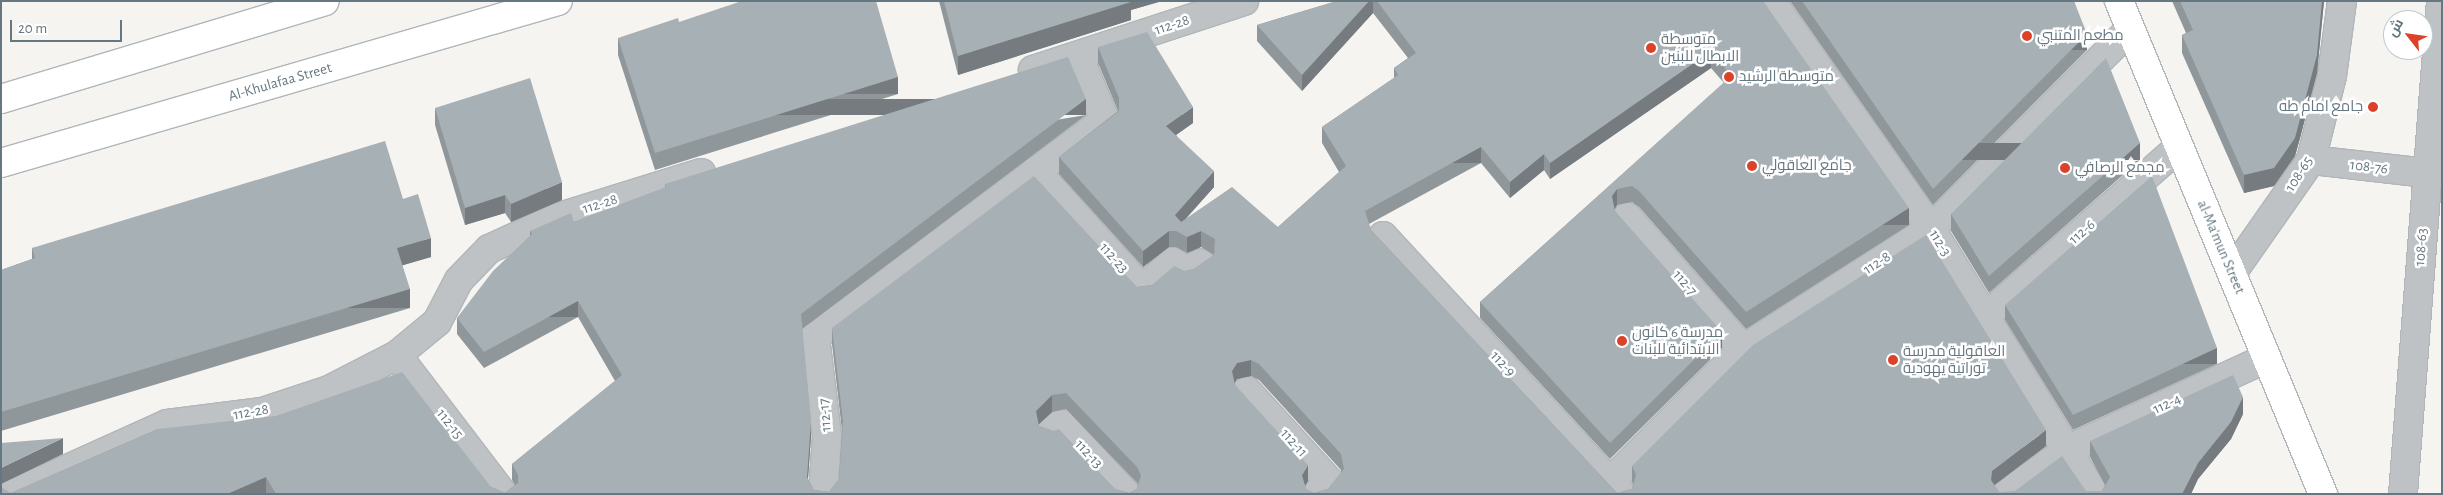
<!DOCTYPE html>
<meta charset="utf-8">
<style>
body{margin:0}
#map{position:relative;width:2443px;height:495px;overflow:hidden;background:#f5f4f1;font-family:"Alegreya Sans",Cairo,sans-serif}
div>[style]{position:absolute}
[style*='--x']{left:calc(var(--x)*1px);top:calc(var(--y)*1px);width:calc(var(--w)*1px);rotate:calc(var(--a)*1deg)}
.roads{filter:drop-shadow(1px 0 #b1b6b9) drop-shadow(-1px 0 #b1b6b9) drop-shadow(0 1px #b1b6b9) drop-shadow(0 -1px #b1b6b9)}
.minor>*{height:28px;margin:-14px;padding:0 14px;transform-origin:14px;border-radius:14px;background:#bec2c5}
.major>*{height:28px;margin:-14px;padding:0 14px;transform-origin:14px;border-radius:14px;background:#fff}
.wall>*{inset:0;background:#90979b}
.shaded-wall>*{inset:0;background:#757b7e;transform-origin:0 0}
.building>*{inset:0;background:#a7b0b4}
.dots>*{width:14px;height:14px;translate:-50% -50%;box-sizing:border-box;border:2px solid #fff;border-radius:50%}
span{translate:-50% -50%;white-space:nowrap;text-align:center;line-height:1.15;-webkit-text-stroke:5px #fff;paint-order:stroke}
.street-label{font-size:15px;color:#657781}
.poi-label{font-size:15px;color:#657781}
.left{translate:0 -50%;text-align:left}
.right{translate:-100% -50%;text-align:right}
.frame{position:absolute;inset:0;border:2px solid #657781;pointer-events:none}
.north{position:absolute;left:2383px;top:10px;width:50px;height:50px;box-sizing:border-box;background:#fff;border:1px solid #c1c9cd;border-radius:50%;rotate:300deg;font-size:14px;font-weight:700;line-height:20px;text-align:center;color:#657781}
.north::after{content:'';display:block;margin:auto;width:18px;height:22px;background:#dc422a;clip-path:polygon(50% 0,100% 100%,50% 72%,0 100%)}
.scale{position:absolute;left:10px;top:20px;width:112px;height:22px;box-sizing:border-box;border:2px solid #657781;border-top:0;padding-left:6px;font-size:15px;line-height:18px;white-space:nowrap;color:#657781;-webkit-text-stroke:4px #fff;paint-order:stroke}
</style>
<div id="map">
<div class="roads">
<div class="minor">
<i style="--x:1771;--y:1;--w:279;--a:54.9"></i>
<i style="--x:1931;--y:229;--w:311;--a:58.4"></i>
<i style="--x:1033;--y:70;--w:222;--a:-18.1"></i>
<i style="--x:2311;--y:160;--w:116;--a:6.4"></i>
<i style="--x:1036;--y:171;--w:159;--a:48.1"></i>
<i style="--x:1142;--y:289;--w:41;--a:-41.1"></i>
<i style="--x:1173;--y:262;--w:16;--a:38"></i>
<i style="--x:1186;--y:272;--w:17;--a:-31"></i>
<i style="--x:1627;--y:217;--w:176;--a:48.7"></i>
<i style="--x:1383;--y:236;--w:351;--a:47.3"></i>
<i style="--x:2232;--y:273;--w:138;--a:-55"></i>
<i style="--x:2311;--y:160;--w:87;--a:-76"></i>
<i style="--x:2332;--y:76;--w:76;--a:-82.4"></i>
<i style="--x:1985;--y:317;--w:258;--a:-41.2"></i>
<i style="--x:397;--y:355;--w:175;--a:52.7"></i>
<i style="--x:1247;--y:391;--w:122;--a:47.7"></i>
<i style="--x:1329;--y:481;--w:18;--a:133"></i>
<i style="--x:1051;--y:432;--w:13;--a:-39"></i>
<i style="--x:1061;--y:424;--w:96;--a:47.1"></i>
<i style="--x:1611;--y:481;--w:187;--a:-45"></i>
<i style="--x:1743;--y:349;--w:223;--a:-32.6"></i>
<i style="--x:1931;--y:229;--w:282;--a:-45.1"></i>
<i style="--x:12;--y:494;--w:170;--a:-24.3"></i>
<i style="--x:167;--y:424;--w:96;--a:-7.2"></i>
<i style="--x:262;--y:412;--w:71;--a:-18.2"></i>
<i style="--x:329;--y:390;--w:76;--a:-27.2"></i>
<i style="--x:397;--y:355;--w:52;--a:-39.5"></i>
<i style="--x:437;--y:322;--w:47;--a:-62.4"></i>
<i style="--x:459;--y:280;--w:43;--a:-45.9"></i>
<i style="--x:489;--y:249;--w:77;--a:-24.6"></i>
<i style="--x:559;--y:217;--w:149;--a:-17.2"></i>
<i style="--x:823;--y:494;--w:58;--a:-86.1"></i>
<i style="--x:827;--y:436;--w:100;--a:-96.9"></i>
<i style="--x:815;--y:337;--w:362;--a:-36.8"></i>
<i style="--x:1105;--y:120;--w:69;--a:-112.9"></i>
<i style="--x:2006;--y:494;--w:75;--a:-35.8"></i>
<i style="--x:2067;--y:450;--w:220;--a:-24.7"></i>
<i style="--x:2403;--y:494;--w:494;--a:-85.6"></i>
</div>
<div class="major">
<i style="--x:2119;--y:1;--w:534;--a:67.52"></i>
<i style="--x:1;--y:99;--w:338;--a:-16.8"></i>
<i style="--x:1;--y:163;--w:580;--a:-16.22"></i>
</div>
</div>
<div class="wall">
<i style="clip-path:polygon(939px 1px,1162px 1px,1131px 10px,1131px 20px,958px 75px)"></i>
<i style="clip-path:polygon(evenodd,1337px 1px,1763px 1px,1909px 225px,1746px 329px,1639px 207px,1632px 202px,1617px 205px,1615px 209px,1615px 211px,1722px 348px,1610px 459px,1480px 318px,1480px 302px,1724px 83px,1711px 68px,1550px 179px,1544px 170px,1510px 198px,1481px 163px,1369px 224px,1371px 230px,1617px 493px,1632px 489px,1633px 485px,1632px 482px,1632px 466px,2046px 446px,1994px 485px,1999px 492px,2102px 491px,2105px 485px,2090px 457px,2090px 441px,2243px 414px,2231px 439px,2198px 479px,2191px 494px,266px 494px,266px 493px,264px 494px,1px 494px,11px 493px,158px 429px,491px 487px,505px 493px,515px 485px,512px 480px,512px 464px,615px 381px,578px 317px,484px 368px,457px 334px,457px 318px,530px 236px,530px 231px,574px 222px,665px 188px,665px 184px,1086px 115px,802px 329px,811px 436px,808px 479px,814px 490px,829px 492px,839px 479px,842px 431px,832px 344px,832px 328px,1152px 285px,1185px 271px,1194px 269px,1214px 255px,1201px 247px,1187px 253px,1176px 247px,1169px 247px,1143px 267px,1059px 174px,1059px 157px,1118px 111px,1098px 63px,1098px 47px,1193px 123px,1176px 135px,1214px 187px,1185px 219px,1278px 227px,1339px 172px,1322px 143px,1322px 127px,1394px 78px,1394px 68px,1408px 58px,1373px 13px,1302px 91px,1257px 41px,1257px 25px,1337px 1px,1251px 376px,1259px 380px,1341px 470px,1341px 473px,1328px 489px,1314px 493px,1306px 489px,1305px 486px,1308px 481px,1235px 385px,1235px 382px,1237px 379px,1251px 376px,1337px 1px,1066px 409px,1137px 483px,1138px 485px,1137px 489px,1129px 493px,1115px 489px,1053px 431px,1039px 426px,1039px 424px,1052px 412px,1066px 409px)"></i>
<i style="clip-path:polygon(1790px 1px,2074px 1px,2087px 50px,1933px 205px)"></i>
<i style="clip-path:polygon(2172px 1px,2324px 1px,2317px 73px,2300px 138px,2295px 156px,2274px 186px,2244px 193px,2182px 53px,2182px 35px,2186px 33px)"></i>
<i style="clip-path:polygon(618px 38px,898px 94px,655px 170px,618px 55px)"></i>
<i style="clip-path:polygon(435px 108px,562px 200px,511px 222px,505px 213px,465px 225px,435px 125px)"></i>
<i style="clip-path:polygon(2140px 160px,1989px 293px,1951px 231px,1951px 214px)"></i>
<i style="clip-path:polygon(403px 199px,431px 257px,402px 265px,410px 308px,1px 431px,1px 270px,32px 259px,32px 248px)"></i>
<i style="clip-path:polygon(2005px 305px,2217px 364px,2073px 430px,2005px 320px)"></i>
</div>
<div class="shaded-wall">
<i style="clip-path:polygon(1125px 1px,1162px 1px,1131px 10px,1131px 20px,958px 75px,958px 56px)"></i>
<i style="clip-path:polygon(1369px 1px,1373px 1px,1373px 13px,1302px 91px,1302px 75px)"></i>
<i style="clip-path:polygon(2322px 1px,2324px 1px,2317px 73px,2300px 138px,2295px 156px,2274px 186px,2244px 193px,2244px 175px)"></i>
<i style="left:2087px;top:34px;width:16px;height:218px;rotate:90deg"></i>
<i style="clip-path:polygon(1711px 51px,1711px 68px,1550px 179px,1550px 163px)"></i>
<i style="left:898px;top:77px;width:17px;height:255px;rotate:90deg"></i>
<i style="left:1086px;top:99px;width:16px;height:357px;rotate:90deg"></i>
<i style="clip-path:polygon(1193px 107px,1193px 123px,1166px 142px,1166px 126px)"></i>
<i style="left:2140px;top:143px;width:17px;height:201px;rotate:90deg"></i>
<i style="left:1481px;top:147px;width:16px;height:132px;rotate:90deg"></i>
<i style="clip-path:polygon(1544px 154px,1544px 170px,1510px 198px,1510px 182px)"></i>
<i style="clip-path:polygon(1214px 171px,1214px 187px,1175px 231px,1175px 215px)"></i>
<i style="clip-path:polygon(562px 182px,562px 200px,511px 222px,511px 204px)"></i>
<i style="clip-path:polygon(1617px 189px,1617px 205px,1612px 212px,1612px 196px)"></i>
<i style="clip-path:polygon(505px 195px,505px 213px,465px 225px,465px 208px)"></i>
<i style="left:1909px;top:208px;width:17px;height:193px;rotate:90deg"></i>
<i style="clip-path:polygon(1169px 231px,1169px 247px,1143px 267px,1143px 251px)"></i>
<i style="clip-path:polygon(1201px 231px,1201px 247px,1187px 253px,1187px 237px)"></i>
<i style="clip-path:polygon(431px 238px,431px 257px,397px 267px,397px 248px)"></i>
<i style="left:410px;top:289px;width:19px;height:427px;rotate:90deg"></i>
<i style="left:578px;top:301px;width:16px;height:107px;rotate:90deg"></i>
<i style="left:1722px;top:332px;width:16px;height:158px;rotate:90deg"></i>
<i style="left:2217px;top:348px;width:16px;height:159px;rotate:90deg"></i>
<i style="clip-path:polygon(1251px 360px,1251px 376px,1237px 379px,1232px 387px,1232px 371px,1237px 363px)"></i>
<i style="clip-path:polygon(1052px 395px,1052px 412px,1036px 427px,1036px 411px)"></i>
<i style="clip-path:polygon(2243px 397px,2243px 414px,2231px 439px,2198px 479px,2191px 494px,2182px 494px,2198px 463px)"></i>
<i style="clip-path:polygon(811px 420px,811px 436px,807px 493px,807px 477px)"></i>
<i style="clip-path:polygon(2046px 430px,2046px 446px,1992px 487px,1991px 480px,1992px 471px)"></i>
<i style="clip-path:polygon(63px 438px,63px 454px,1px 484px,1px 468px)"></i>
<i style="clip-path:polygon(1308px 465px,1308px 481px,1302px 491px,1302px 475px)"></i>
<i style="clip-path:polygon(266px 477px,266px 493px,264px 494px,227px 494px)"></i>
</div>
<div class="building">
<i style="clip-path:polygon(742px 1px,876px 1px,898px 77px,655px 153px,618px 38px,678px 18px,679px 22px)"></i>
<i style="clip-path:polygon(944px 1px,1130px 1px,1131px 2px,958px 56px)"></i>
<i style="clip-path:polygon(1337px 1px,1369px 1px,1302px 75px,1257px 25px)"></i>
<i style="clip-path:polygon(evenodd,1377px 1px,1763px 1px,1909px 208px,1746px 312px,1639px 191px,1632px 186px,1617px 189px,1612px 196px,1615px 211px,1722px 332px,1610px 443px,1480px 302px,1731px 76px,1711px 51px,1550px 163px,1544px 154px,1510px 182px,1481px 147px,1365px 211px,1371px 230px,1617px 493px,1632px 489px,1636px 475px,1632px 466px,1753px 345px,1926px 235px,2046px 430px,1992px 471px,1991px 480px,1999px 492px,2015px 491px,2062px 456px,2086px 491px,2102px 491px,2110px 477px,2090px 441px,2233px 375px,2243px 397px,2231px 422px,2198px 463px,2182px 494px,276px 494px,266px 477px,227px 494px,1px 494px,1px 487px,11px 493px,158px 429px,276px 416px,402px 372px,491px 487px,505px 493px,518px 483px,518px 475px,512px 464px,622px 375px,578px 301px,484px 352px,457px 318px,493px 271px,532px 234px,530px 231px,571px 213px,574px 222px,666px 187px,665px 184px,1068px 57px,1086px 99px,801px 314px,811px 420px,807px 477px,814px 490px,829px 492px,839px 479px,843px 421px,832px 328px,1034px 176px,1137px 287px,1152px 285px,1174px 266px,1185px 271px,1194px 269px,1214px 255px,1215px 239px,1201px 231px,1187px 237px,1176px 231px,1169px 231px,1143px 251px,1059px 157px,1119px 111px,1119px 98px,1098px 47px,1147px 32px,1193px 107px,1166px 126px,1214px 171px,1175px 215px,1181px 222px,1232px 187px,1278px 227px,1346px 166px,1322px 127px,1398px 75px,1394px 68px,1416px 53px,1377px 1px,1251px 360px,1259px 364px,1341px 454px,1344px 469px,1328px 489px,1314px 493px,1306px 489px,1302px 475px,1308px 465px,1235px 385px,1232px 371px,1237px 363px,1251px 360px,1377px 1px,1066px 393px,1137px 467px,1141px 475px,1137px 489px,1129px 493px,1115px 489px,1059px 429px,1053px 431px,1039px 426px,1036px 411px,1052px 395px,1066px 393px)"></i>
<i style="clip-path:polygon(1802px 1px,2074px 1px,2087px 34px,1933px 189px)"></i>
<i style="clip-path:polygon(2180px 1px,2322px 1px,2317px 55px,2300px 119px,2295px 138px,2274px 168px,2244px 175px,2182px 35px,2193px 30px)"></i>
<i style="clip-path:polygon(2106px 58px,2140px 143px,1989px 276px,1951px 214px)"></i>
<i style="clip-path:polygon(530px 78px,562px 182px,511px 204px,505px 195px,465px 208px,435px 108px)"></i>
<i style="clip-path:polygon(385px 141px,403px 199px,418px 194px,431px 238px,397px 248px,410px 289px,1px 412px,1px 270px,35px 258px,32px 248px)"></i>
<i style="clip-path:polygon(2152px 176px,2217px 348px,2073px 415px,2005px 305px)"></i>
<i style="clip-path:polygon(63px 438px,1px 468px,1px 443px)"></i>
</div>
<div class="dots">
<i style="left:2027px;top:36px;background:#dc422a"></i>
<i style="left:1651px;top:48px;background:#dc422a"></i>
<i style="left:1729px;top:77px;background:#dc422a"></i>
<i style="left:2373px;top:107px;background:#dc422a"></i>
<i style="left:1752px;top:166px;background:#dc422a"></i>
<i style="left:2065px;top:168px;background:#dc422a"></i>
<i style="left:1622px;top:341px;background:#dc422a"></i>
<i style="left:1893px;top:360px;background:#dc422a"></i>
</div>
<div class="street-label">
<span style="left:1172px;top:25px;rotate:-18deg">112-28</span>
<span style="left:280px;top:82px;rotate:-16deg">Al-Khulafaa Street</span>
<span style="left:2369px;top:167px;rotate:7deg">108-76</span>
<span style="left:2299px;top:174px;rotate:-58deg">108-65</span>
<span style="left:600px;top:204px;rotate:-17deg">112-28</span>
<span style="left:2082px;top:232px;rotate:-41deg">112-6</span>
<span style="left:1940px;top:243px;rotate:58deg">112-3</span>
<span style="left:2221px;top:247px;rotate:67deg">al-Ma'mun Street</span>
<span style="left:2421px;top:247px;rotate:-86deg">108-63</span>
<span style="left:1114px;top:258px;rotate:48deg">112-23</span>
<span style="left:1877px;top:263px;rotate:-33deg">112-8</span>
<span style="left:1685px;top:283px;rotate:49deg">112-7</span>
<span style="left:1503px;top:364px;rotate:47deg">112-9</span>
<span style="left:2167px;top:404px;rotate:-25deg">112-4</span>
<span style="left:251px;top:412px;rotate:-10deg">112-28</span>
<span style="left:825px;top:415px;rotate:-95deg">112-17</span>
<span style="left:450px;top:424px;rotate:52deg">112-15</span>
<span style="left:1294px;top:443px;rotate:48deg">112-11</span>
<span style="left:1089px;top:454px;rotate:47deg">112-13</span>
</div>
<div class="poi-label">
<span class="left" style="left:2037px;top:36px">مطعم المتنبي</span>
<span class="left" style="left:1661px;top:48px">متوسطة<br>الابطال للبنين</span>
<span class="left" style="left:1739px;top:77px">متوسطة الرشيد</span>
<span class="right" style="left:2363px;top:107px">جامع امام طه</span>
<span class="left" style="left:1762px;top:166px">جامع العاقولي</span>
<span class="left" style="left:2075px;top:168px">مجمع الرصافي</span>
<span class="left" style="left:1632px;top:341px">مدرسة 6 كانون<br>الابتدائية للبنات</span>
<span class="left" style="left:1903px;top:360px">العاقولية مدرسة<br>توراتية يهودية</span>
</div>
<div class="frame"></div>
<div class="north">ش</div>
<div class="scale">20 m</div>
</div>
